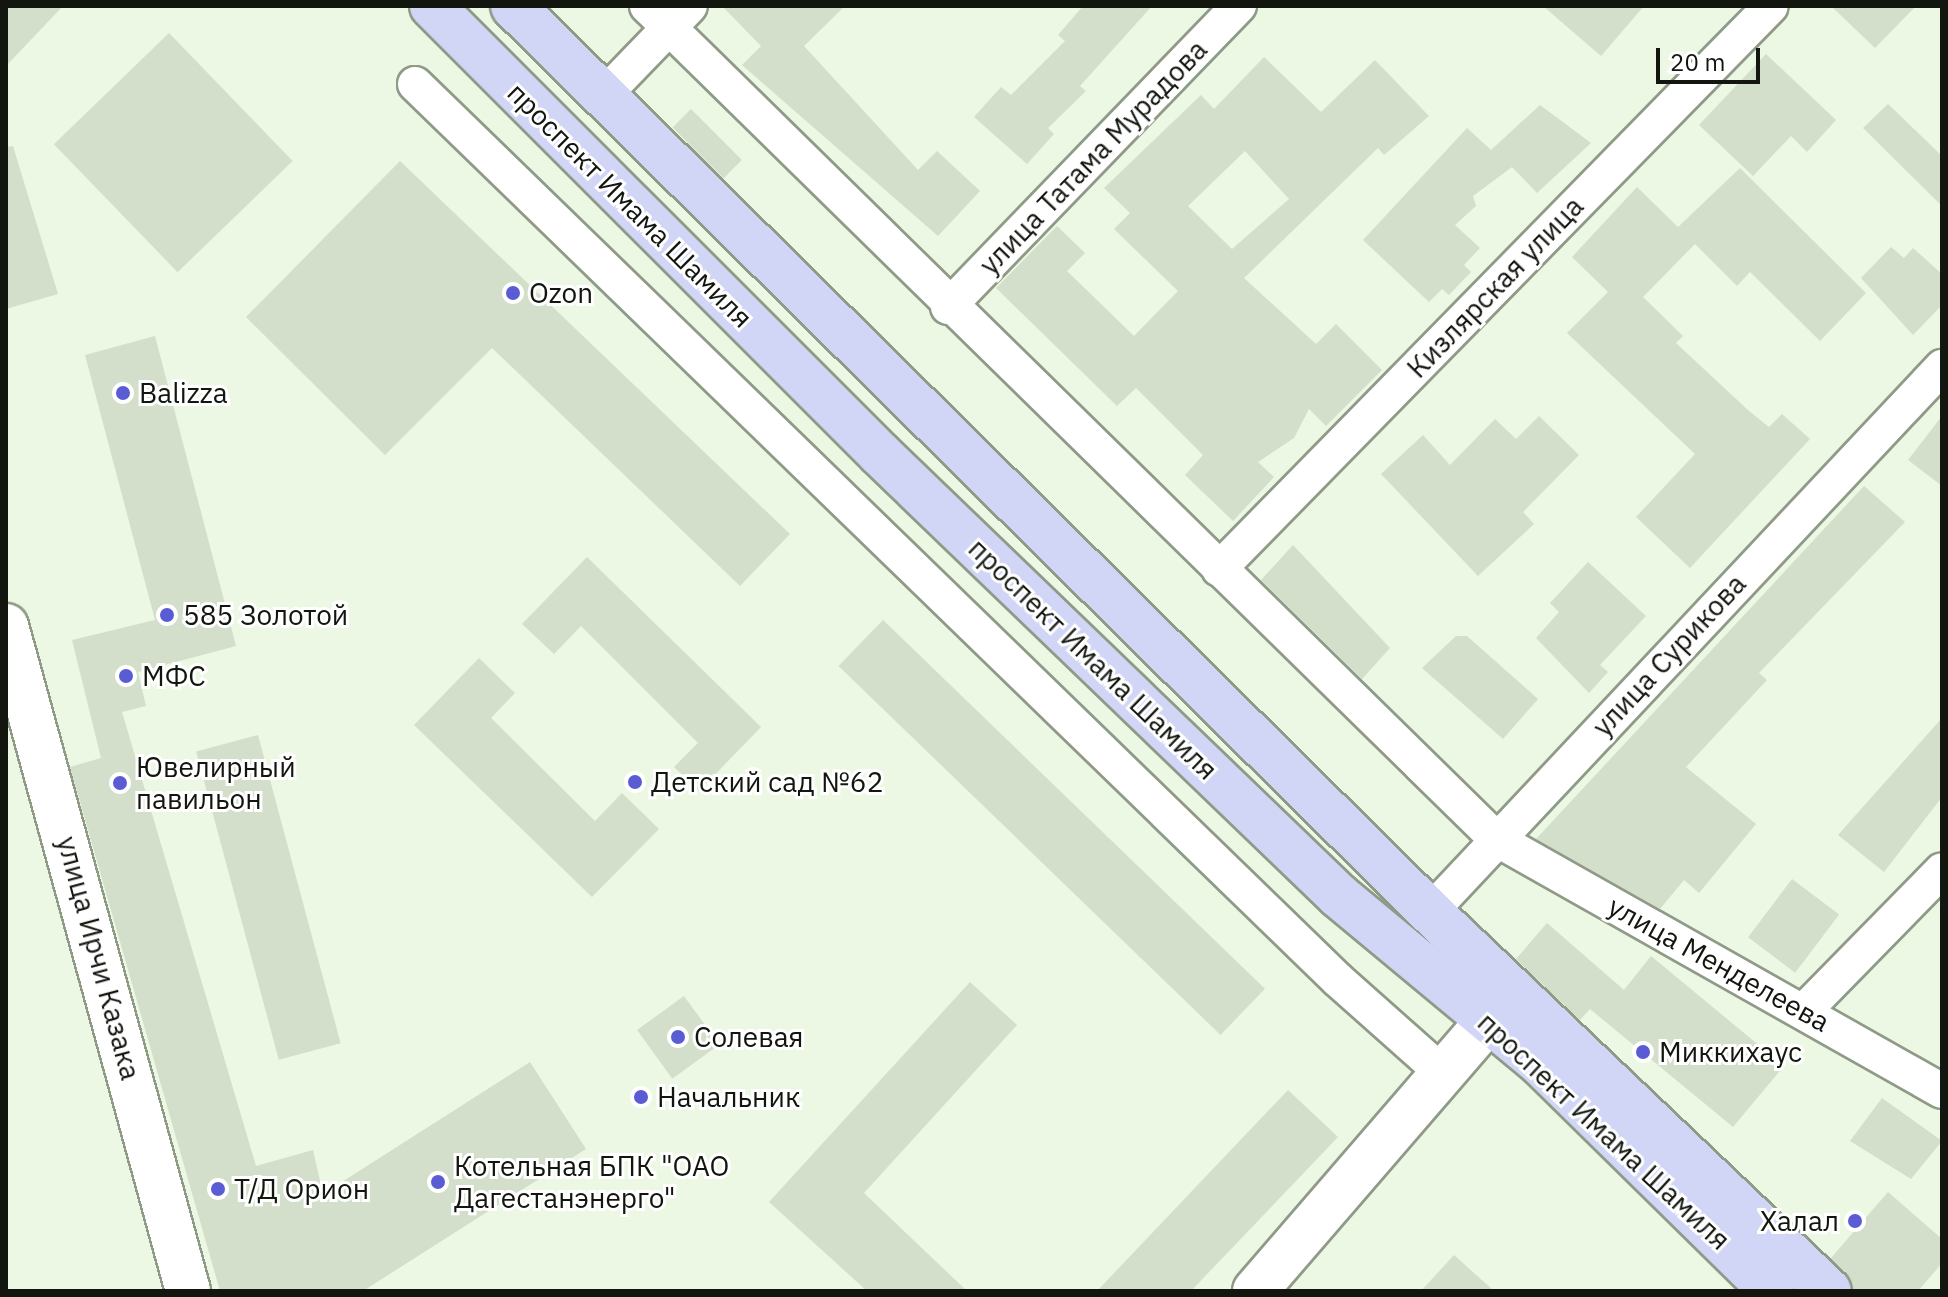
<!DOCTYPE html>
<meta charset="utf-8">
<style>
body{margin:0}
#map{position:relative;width:1948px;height:1297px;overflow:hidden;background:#ecf8e3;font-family:"IBM Plex Sans",sans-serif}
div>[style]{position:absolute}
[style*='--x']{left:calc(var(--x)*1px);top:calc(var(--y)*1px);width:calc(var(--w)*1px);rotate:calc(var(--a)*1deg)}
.building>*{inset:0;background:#d3decb;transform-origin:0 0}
.roads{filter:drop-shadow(2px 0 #8f9a87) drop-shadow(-2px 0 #8f9a87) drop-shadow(0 2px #8f9a87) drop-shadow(0 -2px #8f9a87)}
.street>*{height:34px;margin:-17px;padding:0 17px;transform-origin:17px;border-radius:17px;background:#fff}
.secondary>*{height:44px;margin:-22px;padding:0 22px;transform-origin:22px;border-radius:22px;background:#fff}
.primary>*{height:44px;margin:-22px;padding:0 22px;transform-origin:22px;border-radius:22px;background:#d1d6f7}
.dots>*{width:22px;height:22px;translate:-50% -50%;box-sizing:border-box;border:4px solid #fff;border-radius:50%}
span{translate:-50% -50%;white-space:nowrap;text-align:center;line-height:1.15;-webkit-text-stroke:6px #fff;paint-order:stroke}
.street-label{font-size:28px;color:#12160f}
.poi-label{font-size:28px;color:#12160f}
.left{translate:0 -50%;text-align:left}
.right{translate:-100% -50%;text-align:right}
.frame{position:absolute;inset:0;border:8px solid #12160f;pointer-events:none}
.scale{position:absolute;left:1656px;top:48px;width:104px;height:36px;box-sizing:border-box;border:4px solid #12160f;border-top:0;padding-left:10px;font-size:24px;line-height:28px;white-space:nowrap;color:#12160f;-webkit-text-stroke:6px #fff;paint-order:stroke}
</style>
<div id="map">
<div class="building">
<i style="clip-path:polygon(6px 6px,63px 6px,6px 66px)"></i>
<i style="clip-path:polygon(722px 6px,845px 6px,804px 46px,918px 170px,937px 151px,980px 191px,938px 236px,742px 65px,761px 46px)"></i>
<i style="clip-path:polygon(1083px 6px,1152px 6px,1080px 86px,1086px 91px,1048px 128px,1054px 134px,1027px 164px,974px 117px,1001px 87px,1011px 95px,1065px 41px,1058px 35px)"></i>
<i style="clip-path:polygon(1543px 6px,1644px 6px,1601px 56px)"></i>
<i style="clip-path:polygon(1831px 6px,1916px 6px,1875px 48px)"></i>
<i style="left:169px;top:33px;width:178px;height:160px;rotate:46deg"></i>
<i style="clip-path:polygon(1766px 54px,1836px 120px,1807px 152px,1791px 136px,1753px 176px,1699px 125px)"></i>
<i style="clip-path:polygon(evenodd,1264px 57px,1321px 112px,1375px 60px,1429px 116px,1384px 155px,1378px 148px,1244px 278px,1316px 344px,1336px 324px,1382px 370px,1326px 426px,1309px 409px,1294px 438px,1258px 462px,1274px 477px,1233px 521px,1185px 475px,1203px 455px,1136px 388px,1117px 406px,996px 288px,1057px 226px,1085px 253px,1067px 271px,1134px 336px,1178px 291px,1114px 229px,1130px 213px,1104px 188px,1201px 95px,1214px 109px,1264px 57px,1245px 151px,1289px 199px,1232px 249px,1188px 206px,1245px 151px)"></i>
<i style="clip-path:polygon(1888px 104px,1942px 156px,1942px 206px,1863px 128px)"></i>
<i style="clip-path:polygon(1540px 105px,1591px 143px,1537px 193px,1512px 167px,1473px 196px,1476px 206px,1455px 225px,1480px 248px,1464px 265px,1471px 272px,1449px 295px,1442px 289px,1429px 302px,1363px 240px,1467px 128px,1491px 150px)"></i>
<i style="left:691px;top:109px;width:72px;height:26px;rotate:45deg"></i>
<i style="clip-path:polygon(13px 146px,58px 294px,6px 309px,6px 147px)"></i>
<i style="clip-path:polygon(400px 161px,790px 534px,740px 586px,492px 348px,385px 455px,246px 317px)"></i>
<i style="clip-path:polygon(1740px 168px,1866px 293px,1820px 341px,1750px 272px,1737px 286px,1695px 244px,1643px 297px,1683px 336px,1676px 343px,1749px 411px,1769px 427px,1782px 414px,1810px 439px,1690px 568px,1636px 517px,1695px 454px,1567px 333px,1608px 292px,1572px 257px,1637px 187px,1678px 227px)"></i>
<i style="clip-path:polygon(1891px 247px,1904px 258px,1913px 248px,1942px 274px,1942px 305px,1913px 335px,1861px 278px)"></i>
<i style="clip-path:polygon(155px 336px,236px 646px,138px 672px,146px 706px,122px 712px,256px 1166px,313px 1150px,323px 1194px,530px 1062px,586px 1149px,363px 1291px,220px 1291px,70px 767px,101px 758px,72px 640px,155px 620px,85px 355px)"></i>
<i style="clip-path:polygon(1539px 416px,1579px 455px,1523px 512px,1534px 524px,1478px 576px,1381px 474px,1423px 435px,1450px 465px,1495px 419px,1516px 439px)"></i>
<i style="clip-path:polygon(1942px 416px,1942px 486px,1908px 460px)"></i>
<i style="clip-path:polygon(1864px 486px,1905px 522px,1759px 673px,1767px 680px,1686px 767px,1756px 824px,1699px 893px,1684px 880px,1660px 909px,1536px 839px)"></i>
<i style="clip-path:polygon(1293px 545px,1390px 648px,1362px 679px,1261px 580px)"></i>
<i style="clip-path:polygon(587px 557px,761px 727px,699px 791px,674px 767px,698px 743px,581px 626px,554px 654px,522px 624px)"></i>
<i style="clip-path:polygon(1588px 562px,1646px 616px,1600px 665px,1608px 672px,1589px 693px,1536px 638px,1559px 612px,1550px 603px)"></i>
<i style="left:883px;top:620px;width:531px;height:64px;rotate:44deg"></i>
<i style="clip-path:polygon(1456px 636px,1467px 636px,1538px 699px,1503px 739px,1422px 668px)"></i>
<i style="clip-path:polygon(479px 658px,515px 693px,491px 718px,595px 821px,622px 793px,659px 829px,592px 897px,414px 725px)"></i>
<i style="clip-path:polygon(1942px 718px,1942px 797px,1884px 872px,1838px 835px)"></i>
<i style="left:258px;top:735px;width:319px;height:64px;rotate:75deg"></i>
<i style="left:1792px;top:879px;width:59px;height:73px;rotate:37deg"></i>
<i style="clip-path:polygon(1547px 923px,1624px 990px,1651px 956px,1784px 1066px,1733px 1127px,1590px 1009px,1580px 1020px,1516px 959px)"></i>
<i style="clip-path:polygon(970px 982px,1017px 1025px,864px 1193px,967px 1291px,867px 1291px,769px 1202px)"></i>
<i style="left:684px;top:996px;width:60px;height:58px;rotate:54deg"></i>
<i style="clip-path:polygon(1288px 1090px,1338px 1137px,1191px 1291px,1097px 1291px)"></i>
<i style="clip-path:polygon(1882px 1098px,1942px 1141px,1911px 1179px,1850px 1141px)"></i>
<i style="clip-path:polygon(1888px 1192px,1942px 1239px,1942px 1263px,1918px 1291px,1855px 1291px,1831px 1258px)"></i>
<i style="clip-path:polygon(1454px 1255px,1494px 1291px,1421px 1291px)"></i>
</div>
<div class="roads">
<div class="street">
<i style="--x:647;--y:6;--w:1189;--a:44.45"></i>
<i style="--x:1496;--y:839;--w:512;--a:29.47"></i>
<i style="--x:415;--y:84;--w:1286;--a:44.15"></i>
<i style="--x:1338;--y:980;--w:143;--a:41.6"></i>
<i style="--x:603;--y:96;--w:125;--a:-46"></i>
<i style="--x:948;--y:307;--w:419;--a:-46"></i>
<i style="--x:1219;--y:569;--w:788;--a:-45.57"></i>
<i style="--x:1430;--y:912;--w:748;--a:-46.79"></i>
<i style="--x:1806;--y:1009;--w:194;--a:-45.6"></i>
</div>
<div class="secondary">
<i style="--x:6;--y:626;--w:689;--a:74.69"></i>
<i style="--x:1255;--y:1291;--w:394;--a:-49.2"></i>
</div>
<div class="primary">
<i style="--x:432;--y:6;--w:634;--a:45"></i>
<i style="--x:880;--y:454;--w:637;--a:43.92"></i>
<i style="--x:1339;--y:896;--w:261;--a:39.7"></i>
<i style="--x:1540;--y:1063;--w:325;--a:44.5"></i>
<i style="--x:513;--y:6;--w:1289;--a:44.65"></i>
<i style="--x:1430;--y:912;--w:550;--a:43.53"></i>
</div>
</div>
<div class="dots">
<i style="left:513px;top:293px;background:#5a5cd4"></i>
<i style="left:123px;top:393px;background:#5a5cd4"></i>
<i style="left:167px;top:615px;background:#5a5cd4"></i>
<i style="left:126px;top:676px;background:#5a5cd4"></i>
<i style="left:635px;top:782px;background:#5a5cd4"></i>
<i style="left:120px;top:783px;background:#5a5cd4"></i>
<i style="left:678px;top:1037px;background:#5a5cd4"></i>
<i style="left:1643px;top:1052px;background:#5a5cd4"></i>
<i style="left:641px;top:1097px;background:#5a5cd4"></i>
<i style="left:438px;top:1182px;background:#5a5cd4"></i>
<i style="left:218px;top:1189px;background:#5a5cd4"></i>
<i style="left:1855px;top:1221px;background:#5a5cd4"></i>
</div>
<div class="street-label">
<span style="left:1093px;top:157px;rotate:-46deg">улица Татама Мурадова</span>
<span style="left:630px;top:205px;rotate:45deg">проспект Имама Шамиля</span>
<span style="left:1495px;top:287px;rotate:-46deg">Кизлярская улица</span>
<span style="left:1669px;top:655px;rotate:-47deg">улица Сурикова</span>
<span style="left:1093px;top:659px;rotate:44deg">проспект Имама Шамиля</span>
<span style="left:99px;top:958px;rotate:75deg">улица Ирчи Казака</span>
<span style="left:1719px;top:964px;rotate:29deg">улица Менделеева</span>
<span style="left:1604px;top:1131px;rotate:43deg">проспект Имама Шамиля</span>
</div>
<div class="poi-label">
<span class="left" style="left:529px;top:293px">Ozon</span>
<span class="left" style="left:139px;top:393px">Balizza</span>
<span class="left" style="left:183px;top:615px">585 Золотой</span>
<span class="left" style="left:142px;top:676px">МФС</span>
<span class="left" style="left:136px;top:783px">Ювелирный<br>павильон</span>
<span class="left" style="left:651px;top:782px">Детский сад №62</span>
<span class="left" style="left:694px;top:1037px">Солевая</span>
<span class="left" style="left:1659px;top:1052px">Миккихаус</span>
<span class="left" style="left:657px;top:1097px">Начальник</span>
<span class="left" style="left:454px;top:1182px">Котельная БПК "ОАО<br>Дагестанэнерго"</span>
<span class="left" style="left:234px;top:1189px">Т/Д Орион</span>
<span class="right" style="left:1839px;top:1221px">Халал</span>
</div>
<div class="frame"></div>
<div class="scale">20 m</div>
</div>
